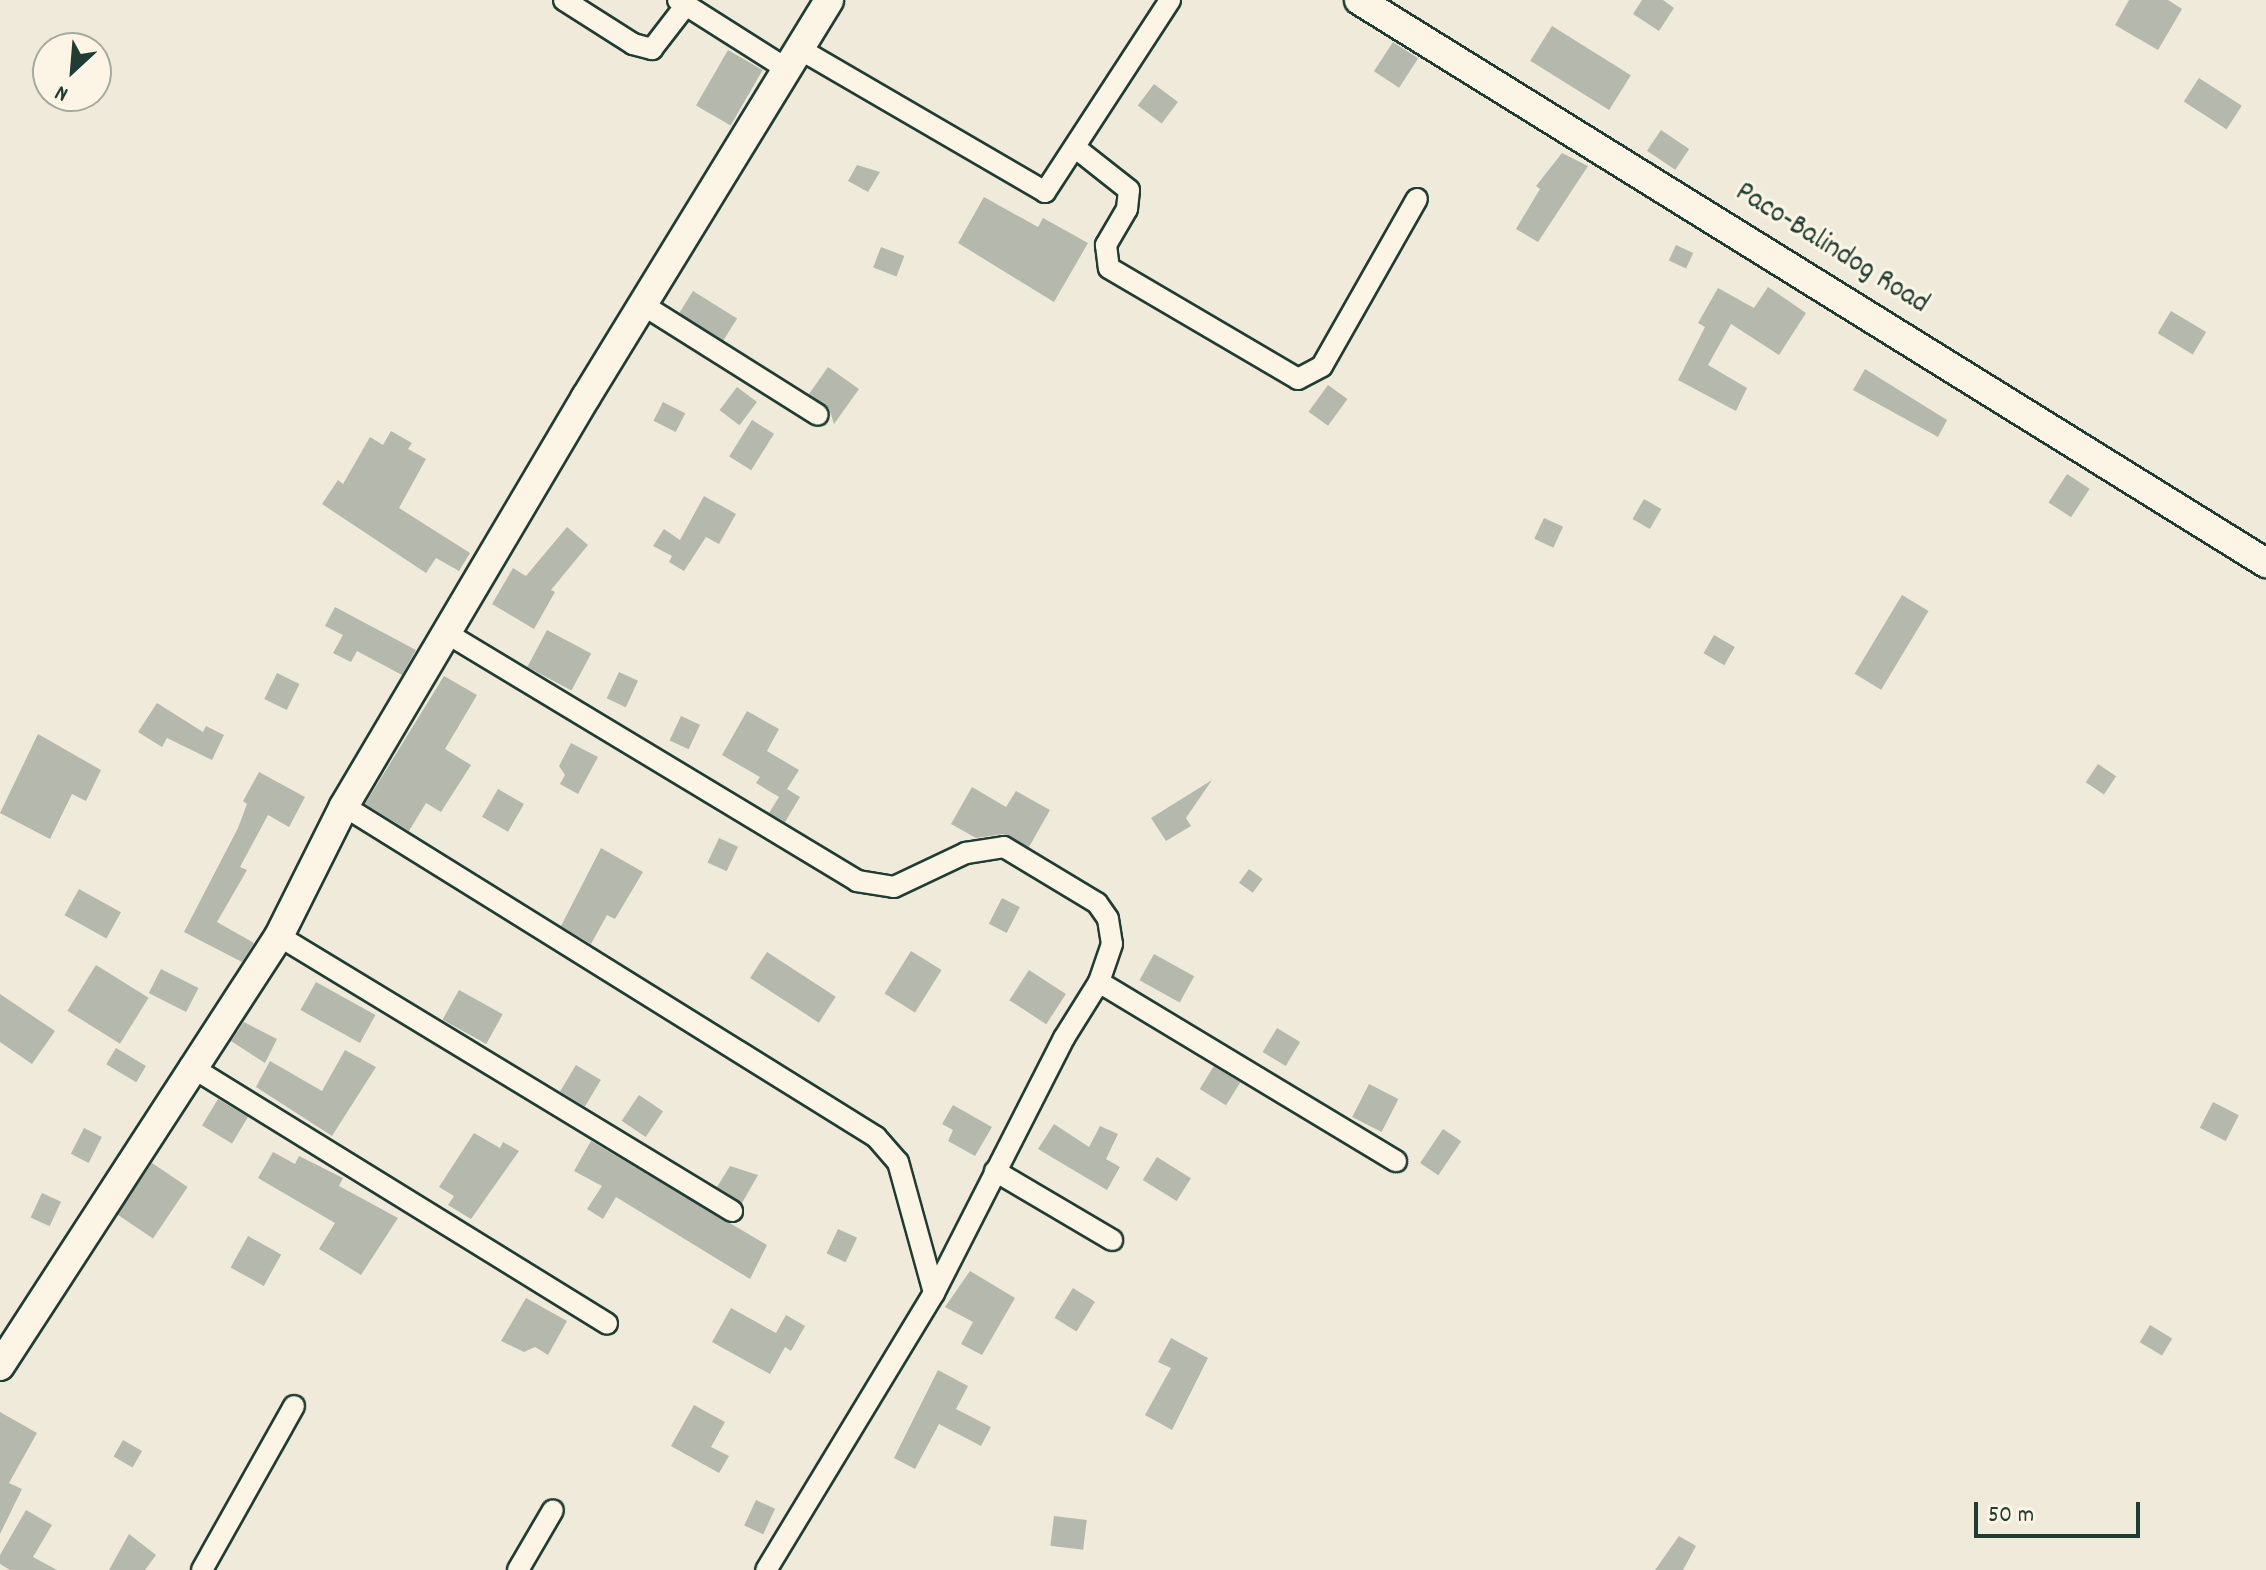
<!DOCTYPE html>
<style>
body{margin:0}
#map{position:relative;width:2266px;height:1570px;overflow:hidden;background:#efeada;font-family:Dekko,sans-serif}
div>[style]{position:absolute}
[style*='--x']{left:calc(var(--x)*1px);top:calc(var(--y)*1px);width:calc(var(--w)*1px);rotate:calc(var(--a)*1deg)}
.building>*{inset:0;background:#b5b9ad;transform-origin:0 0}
.roads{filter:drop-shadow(2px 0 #1f3d34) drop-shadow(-2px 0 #1f3d34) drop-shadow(0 2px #1f3d34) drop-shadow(0 -2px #1f3d34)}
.street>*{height:20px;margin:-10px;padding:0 10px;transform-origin:10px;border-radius:10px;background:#fcf5e5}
.secondary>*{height:28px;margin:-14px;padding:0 14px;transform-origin:14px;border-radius:14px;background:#fcf5e5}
span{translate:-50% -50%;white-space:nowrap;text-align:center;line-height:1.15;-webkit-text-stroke:6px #fcf5e5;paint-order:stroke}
.street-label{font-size:30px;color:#1f3d34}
.north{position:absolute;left:32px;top:32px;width:80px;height:80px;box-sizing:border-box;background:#fcf5e5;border:2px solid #a4ab9e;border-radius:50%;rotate:206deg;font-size:22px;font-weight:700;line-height:32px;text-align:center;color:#1f3d34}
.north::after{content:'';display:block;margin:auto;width:28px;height:36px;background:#1f3d34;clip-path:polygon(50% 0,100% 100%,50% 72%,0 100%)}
.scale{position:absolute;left:1974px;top:1502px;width:166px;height:36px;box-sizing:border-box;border:4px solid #1f3d34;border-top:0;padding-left:10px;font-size:24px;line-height:28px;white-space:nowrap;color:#1f3d34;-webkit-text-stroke:6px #fcf5e5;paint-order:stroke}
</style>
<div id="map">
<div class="building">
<i style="clip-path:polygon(1642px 0,1663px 0,1674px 8px,1659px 31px,1633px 14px)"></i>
<i style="clip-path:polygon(2129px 0,2168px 0,2182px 9px,2158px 50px,2115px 25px)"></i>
<i style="left:1552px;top:26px;width:93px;height:41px;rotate:32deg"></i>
<i style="left:1393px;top:42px;width:30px;height:35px;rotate:33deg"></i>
<i style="left:728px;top:50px;width:40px;height:64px;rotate:30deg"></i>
<i style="left:2199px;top:78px;width:51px;height:28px;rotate:33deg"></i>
<i style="left:1154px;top:84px;width:30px;height:27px;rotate:37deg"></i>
<i style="left:1661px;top:130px;width:34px;height:25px;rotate:34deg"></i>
<i style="clip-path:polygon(1562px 153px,1588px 166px,1538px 242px,1516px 229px,1540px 189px,1536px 186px)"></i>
<i style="clip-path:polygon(857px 165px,880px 172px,868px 192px,848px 181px)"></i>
<i style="clip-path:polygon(984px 197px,1038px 227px,1043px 218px,1088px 243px,1054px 302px,958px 243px)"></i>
<i style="left:1676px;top:245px;width:19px;height:17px;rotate:25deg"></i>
<i style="left:881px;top:247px;width:25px;height:22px;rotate:21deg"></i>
<i style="clip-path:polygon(1768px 287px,1806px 313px,1779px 355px,1731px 324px,1708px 365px,1747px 388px,1736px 411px,1678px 380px,1705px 327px,1698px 323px,1718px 288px,1754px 308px)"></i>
<i style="left:693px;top:291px;width:52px;height:26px;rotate:32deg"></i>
<i style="left:2171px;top:311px;width:41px;height:26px;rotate:31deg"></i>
<i style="clip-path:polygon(828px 367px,859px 389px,834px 424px,829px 408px,809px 394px)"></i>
<i style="clip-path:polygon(1865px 369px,1947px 420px,1938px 437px,1853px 390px)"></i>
<i style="left:1328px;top:385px;width:24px;height:33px;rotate:36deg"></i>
<i style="left:737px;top:387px;width:25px;height:29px;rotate:37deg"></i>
<i style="left:663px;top:402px;width:25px;height:21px;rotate:27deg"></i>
<i style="left:752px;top:420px;width:26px;height:43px;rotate:32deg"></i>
<i style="clip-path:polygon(391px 431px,412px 443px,408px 449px,426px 459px,399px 508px,470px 553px,459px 571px,436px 558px,426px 573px,322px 504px,338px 480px,343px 484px,370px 437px,383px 445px)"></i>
<i style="left:2067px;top:474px;width:27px;height:34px;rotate:33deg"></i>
<i style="clip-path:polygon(704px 496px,736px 514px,719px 544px,706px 537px,684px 571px,669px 562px,672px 556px,653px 546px,664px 529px,680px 540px)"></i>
<i style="left:1644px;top:499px;width:20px;height:23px;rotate:30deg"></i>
<i style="left:1544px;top:518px;width:21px;height:23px;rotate:25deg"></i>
<i style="clip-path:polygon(567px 527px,588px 545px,551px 590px,555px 592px,534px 629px,492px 604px,513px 568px,526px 576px)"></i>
<i style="left:1902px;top:595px;width:31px;height:92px;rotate:31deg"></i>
<i style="clip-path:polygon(335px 607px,416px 650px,402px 675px,357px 651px,351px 662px,333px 653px,343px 635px,325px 626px)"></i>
<i style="left:547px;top:630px;width:50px;height:42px;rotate:28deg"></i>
<i style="left:1714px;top:635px;width:24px;height:21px;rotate:30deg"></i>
<i style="left:619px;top:672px;width:21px;height:29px;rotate:25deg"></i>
<i style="left:277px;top:673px;width:25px;height:29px;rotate:26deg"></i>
<i style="clip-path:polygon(444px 676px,477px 695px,445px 749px,471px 765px,441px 812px,426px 803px,409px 831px,365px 804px)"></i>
<i style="clip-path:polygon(157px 703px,203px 732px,206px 726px,224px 735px,212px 760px,167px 738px,162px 747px,138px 732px)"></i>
<i style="clip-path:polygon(747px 711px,779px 729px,767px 751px,799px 770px,787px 789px,800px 797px,785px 822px,769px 813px,779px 797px,756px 783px,760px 777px,722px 755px)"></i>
<i style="left:681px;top:716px;width:21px;height:27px;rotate:25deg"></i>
<i style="clip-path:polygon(38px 734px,101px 770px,86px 801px,72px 794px,50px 839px,0 813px)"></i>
<i style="clip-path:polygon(571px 743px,598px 757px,578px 794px,560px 784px,565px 775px,559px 766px)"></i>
<i style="left:2098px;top:764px;width:22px;height:22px;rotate:34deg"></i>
<i style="clip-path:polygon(259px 772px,305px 797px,289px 827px,268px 815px,240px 867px,247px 870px,217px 922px,254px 943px,242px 962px,184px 932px,238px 828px,247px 804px,243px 801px)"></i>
<i style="clip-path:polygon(1212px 780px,1186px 818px,1191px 826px,1166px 841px,1151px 818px)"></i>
<i style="clip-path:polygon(972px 787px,1006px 807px,1016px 791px,1050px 810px,1029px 847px,1003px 834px,976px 838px,951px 824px)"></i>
<i style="left:498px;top:789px;width:30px;height:32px;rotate:30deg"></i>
<i style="left:719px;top:838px;width:21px;height:27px;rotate:25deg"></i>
<i style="clip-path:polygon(601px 848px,643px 872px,615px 919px,607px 915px,591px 944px,561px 926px)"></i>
<i style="left:1249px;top:869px;width:17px;height:17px;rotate:36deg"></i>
<i style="left:79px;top:889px;width:48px;height:30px;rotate:29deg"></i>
<i style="left:1002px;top:898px;width:20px;height:29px;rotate:27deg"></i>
<i style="left:911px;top:951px;width:36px;height:50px;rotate:32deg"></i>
<i style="left:767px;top:952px;width:82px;height:31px;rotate:33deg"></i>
<i style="left:1154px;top:954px;width:46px;height:30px;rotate:29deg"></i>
<i style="left:96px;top:965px;width:62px;height:54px;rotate:32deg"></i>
<i style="left:161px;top:969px;width:42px;height:27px;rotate:27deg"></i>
<i style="left:1029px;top:970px;width:44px;height:36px;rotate:33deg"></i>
<i style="left:316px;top:982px;width:68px;height:32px;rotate:29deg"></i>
<i style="left:459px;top:990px;width:50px;height:34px;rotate:29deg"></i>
<i style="clip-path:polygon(0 994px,55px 1031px,32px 1064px,0 1042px)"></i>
<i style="clip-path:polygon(244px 1022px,277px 1039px,265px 1063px,231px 1041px)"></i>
<i style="left:1277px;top:1028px;width:27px;height:28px;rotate:31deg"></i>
<i style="left:116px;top:1048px;width:35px;height:19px;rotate:31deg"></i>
<i style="clip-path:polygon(345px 1050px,376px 1067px,332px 1136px,256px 1087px,270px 1061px,322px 1091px)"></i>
<i style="left:576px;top:1065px;width:29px;height:31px;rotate:31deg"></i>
<i style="left:1214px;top:1066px;width:31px;height:27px;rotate:32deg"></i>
<i style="left:1369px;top:1084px;width:33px;height:37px;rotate:27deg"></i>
<i style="left:639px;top:1095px;width:29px;height:31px;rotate:34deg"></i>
<i style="left:218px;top:1099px;width:35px;height:31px;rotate:31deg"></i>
<i style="left:2213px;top:1102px;width:29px;height:29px;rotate:27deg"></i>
<i style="clip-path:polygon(953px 1105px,992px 1127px,975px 1156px,948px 1141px,953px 1130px,942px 1124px)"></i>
<i style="clip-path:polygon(1054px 1124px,1089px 1147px,1100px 1126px,1118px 1134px,1106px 1159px,1120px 1167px,1107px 1190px,1038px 1149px)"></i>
<i style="left:84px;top:1128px;width:20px;height:29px;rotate:27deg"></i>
<i style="left:1443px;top:1129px;width:22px;height:41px;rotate:34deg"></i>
<i style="clip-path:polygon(474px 1133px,500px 1148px,503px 1142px,519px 1151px,471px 1219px,448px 1205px,454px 1196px,439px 1187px)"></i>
<i style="clip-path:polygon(591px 1141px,767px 1245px,750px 1279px,616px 1197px,603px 1219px,587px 1209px,602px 1186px,574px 1171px)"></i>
<i style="clip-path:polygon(273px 1152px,295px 1164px,299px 1156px,343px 1178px,339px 1186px,398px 1218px,361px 1275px,319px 1249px,335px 1223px,258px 1178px)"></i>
<i style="left:1157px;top:1157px;width:40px;height:27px;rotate:32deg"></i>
<i style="left:152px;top:1163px;width:43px;height:62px;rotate:34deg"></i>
<i style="clip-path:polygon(730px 1166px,758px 1175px,742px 1203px,717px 1187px)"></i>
<i style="left:42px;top:1193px;width:21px;height:27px;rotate:25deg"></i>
<i style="left:838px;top:1229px;width:21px;height:27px;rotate:25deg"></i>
<i style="left:248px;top:1236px;width:38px;height:36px;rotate:29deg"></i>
<i style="clip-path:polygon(970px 1271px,1015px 1298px,982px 1355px,961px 1344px,973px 1322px,945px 1307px)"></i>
<i style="left:1073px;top:1288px;width:26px;height:35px;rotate:32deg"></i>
<i style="clip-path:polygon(526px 1298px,567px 1321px,548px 1355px,535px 1347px,524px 1352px,501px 1341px)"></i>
<i style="clip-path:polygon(731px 1308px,776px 1333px,786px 1315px,805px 1326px,791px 1351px,785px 1347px,770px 1374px,712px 1342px)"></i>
<i style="left:2150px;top:1325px;width:26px;height:20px;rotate:31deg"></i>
<i style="clip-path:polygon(1171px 1338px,1208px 1358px,1172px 1430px,1145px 1415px,1171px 1368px,1158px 1362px)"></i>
<i style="clip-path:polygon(938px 1370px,968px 1386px,956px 1409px,991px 1427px,981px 1446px,939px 1424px,915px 1469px,894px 1458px)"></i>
<i style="clip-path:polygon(694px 1405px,725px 1422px,711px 1447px,729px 1456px,719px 1473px,671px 1446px)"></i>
<i style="clip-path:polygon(0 1412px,37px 1433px,9px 1483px,22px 1489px,0 1534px)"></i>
<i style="left:123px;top:1440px;width:22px;height:19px;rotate:30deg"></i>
<i style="left:756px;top:1500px;width:21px;height:28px;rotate:25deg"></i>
<i style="clip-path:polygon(26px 1510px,52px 1525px,33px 1557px,57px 1570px,10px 1570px,0 1564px,0 1555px)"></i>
<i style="left:1054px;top:1516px;width:33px;height:30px;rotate:7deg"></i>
<i style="clip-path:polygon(129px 1534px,156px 1555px,145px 1570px,109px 1570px)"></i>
<i style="clip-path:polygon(1679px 1536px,1696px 1546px,1683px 1570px,1655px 1570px)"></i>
</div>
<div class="roads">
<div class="street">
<i style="--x:564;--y:0;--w:82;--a:32.5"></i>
<i style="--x:633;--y:44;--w:20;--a:15"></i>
<i style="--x:652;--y:49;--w:56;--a:-52.3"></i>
<i style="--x:678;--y:0;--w:127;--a:32.4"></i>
<i style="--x:798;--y:48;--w:286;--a:30.2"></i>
<i style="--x:1045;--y:192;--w:229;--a:-56.9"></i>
<i style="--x:1077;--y:149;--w:66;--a:38.3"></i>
<i style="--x:1129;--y:190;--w:19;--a:96"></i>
<i style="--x:1127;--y:209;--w:42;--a:120.3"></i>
<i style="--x:1106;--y:245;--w:23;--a:83"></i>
<i style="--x:1109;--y:268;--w:219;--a:30.4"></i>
<i style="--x:1298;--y:379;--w:27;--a:-28"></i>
<i style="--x:1322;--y:366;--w:192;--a:-60.4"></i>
<i style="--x:645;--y:306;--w:204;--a:32.2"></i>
<i style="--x:448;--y:634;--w:478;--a:31.1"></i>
<i style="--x:857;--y:881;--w:37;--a:9"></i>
<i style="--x:894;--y:887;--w:80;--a:-25.3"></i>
<i style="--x:966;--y:853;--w:38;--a:-9"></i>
<i style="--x:1004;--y:847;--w:109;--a:31.1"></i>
<i style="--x:1097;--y:903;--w:19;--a:55"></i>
<i style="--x:1108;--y:919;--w:25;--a:81"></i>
<i style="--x:1112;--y:944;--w:40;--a:108.9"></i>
<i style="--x:1099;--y:982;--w:66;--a:122"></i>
<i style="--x:1064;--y:1038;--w:286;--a:117"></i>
<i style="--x:934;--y:1293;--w:324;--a:121.2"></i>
<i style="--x:344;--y:806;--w:627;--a:31.89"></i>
<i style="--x:876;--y:1137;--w:33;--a:49"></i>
<i style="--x:898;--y:1162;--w:136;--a:74.6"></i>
<i style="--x:279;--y:936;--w:530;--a:31.26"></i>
<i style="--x:1099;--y:982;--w:347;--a:31.1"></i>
<i style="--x:190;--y:1066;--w:490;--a:31.7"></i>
<i style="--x:995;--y:1171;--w:136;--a:30.5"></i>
<i style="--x:202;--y:1570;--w:188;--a:-60.7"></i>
<i style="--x:518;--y:1570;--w:69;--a:-59.7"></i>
</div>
<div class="secondary">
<i style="--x:1359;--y:0;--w:1068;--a:31.83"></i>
<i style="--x:0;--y:1366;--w:513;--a:-57.02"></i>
<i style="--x:279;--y:936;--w:145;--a:-63.4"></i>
<i style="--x:344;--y:806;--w:475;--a:-59.4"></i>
<i style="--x:586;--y:397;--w:465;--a:-58.5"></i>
</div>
</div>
<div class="street-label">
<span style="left:1831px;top:250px;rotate:32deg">Paco-Balindog Road</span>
</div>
<div class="north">N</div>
<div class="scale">50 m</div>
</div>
